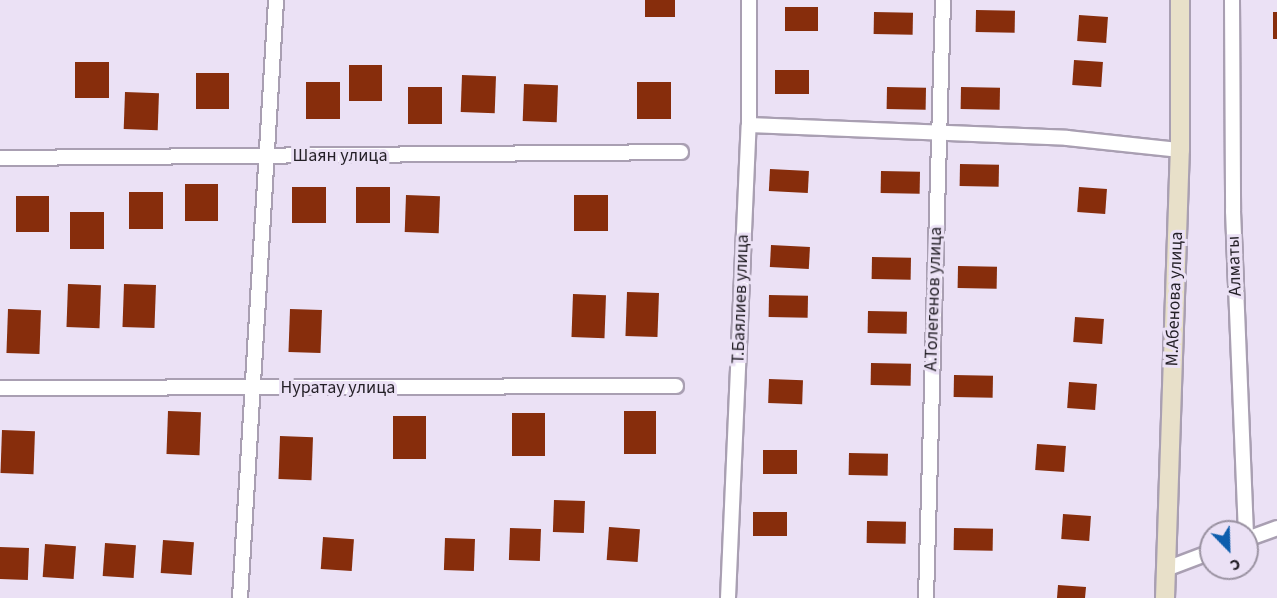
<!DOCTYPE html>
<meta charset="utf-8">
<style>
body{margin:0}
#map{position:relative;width:1277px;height:598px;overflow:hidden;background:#ebe1f5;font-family:"Source Sans 3",sans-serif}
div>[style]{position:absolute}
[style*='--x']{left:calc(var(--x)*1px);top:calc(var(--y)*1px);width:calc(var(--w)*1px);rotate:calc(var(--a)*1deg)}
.building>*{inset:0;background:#872d0c;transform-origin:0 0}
.roads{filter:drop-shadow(2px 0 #a99fb2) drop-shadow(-2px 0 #a99fb2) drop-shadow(0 2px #a99fb2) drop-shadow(0 -2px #a99fb2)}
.minor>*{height:14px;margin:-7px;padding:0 7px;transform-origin:7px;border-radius:7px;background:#fff}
.secondary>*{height:18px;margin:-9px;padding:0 9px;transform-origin:9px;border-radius:9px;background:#e8e0c9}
span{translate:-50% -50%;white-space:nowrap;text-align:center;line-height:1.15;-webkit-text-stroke:6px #ebe1f5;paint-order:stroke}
.street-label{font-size:18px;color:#231f26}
.north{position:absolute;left:1199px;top:520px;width:60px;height:60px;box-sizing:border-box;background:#ebe1f5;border:2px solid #9b93a2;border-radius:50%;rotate:157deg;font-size:16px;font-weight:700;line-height:24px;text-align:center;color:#231f26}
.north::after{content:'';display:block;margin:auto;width:21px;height:27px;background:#0e5ead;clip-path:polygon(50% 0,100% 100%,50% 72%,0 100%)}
</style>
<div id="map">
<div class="building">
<i style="left:645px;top:0;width:30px;height:17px"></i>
<i style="left:785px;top:7px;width:33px;height:24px"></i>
<i style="left:976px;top:10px;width:39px;height:22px;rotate:1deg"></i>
<i style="left:874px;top:12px;width:39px;height:22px;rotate:1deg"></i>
<i style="left:1273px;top:12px;width:4px;height:27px"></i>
<i style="left:1079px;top:15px;width:29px;height:26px;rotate:4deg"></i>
<i style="left:1074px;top:60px;width:29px;height:25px;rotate:4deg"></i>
<i style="left:75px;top:62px;width:34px;height:36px"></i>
<i style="left:349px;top:65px;width:33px;height:36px"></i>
<i style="left:775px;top:70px;width:34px;height:24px"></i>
<i style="left:196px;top:73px;width:33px;height:36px"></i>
<i style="left:462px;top:75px;width:34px;height:37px;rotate:2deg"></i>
<i style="left:306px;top:82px;width:34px;height:37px"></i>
<i style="left:637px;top:82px;width:34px;height:37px"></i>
<i style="left:524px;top:84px;width:34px;height:37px;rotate:2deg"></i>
<i style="left:408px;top:87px;width:34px;height:37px"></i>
<i style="left:887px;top:87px;width:39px;height:22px;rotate:1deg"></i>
<i style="left:961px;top:87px;width:39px;height:22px;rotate:1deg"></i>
<i style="left:125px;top:92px;width:34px;height:37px;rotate:2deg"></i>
<i style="left:960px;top:164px;width:39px;height:22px;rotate:1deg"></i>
<i style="left:770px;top:169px;width:39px;height:22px;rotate:3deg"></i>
<i style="left:881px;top:171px;width:39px;height:22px;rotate:1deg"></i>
<i style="left:185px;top:184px;width:33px;height:37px"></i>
<i style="left:292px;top:187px;width:34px;height:36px"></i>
<i style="left:356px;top:187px;width:34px;height:36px"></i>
<i style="left:1079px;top:187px;width:28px;height:25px;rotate:4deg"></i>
<i style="left:129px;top:192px;width:34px;height:37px"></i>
<i style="left:406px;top:195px;width:34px;height:37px;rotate:2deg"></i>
<i style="left:574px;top:195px;width:34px;height:36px"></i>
<i style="left:16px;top:196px;width:33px;height:36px"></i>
<i style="left:70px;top:212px;width:34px;height:37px"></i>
<i style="left:771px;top:245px;width:39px;height:22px;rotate:3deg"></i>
<i style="left:872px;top:257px;width:39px;height:22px;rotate:1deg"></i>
<i style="left:958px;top:266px;width:39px;height:22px;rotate:1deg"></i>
<i style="left:68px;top:284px;width:33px;height:43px;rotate:2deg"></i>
<i style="left:124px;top:284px;width:32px;height:43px;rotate:2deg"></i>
<i style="left:627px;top:292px;width:32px;height:44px;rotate:2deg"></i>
<i style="left:573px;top:294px;width:33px;height:43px;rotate:2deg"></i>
<i style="left:769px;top:295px;width:39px;height:22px;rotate:1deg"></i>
<i style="left:8px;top:309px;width:33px;height:44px;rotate:2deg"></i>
<i style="left:290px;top:309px;width:32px;height:43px;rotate:2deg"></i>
<i style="left:868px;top:311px;width:39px;height:22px;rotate:1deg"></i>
<i style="left:1075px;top:317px;width:29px;height:25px;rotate:4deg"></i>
<i style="left:871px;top:363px;width:40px;height:22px;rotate:1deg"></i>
<i style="left:954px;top:375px;width:39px;height:22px;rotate:1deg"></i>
<i style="left:769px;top:379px;width:34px;height:24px;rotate:2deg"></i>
<i style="left:1069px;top:382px;width:28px;height:26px;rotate:4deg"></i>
<i style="left:168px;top:411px;width:33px;height:43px;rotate:2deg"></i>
<i style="left:624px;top:411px;width:32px;height:43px"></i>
<i style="left:512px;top:413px;width:33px;height:43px"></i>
<i style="left:393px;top:416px;width:33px;height:43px"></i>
<i style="left:2px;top:430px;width:33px;height:43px;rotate:2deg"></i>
<i style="left:280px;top:436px;width:33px;height:43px;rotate:2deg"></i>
<i style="left:1037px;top:444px;width:29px;height:26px;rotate:4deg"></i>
<i style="left:763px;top:450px;width:34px;height:24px"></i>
<i style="left:849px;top:453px;width:39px;height:22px;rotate:1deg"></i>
<i style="left:554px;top:500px;width:31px;height:32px;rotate:2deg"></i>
<i style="left:753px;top:512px;width:34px;height:24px"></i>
<i style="left:1063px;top:514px;width:28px;height:25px;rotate:4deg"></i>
<i style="left:867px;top:521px;width:39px;height:22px;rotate:1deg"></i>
<i style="left:609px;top:527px;width:31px;height:33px;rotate:4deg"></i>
<i style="left:510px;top:528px;width:31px;height:32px;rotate:2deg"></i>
<i style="left:954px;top:528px;width:39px;height:22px;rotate:1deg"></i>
<i style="left:323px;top:537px;width:31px;height:32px;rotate:4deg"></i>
<i style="left:445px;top:538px;width:30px;height:32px;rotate:2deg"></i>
<i style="left:163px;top:540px;width:31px;height:33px;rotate:4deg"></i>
<i style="left:105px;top:543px;width:31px;height:33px;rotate:4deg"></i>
<i style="left:45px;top:544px;width:31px;height:33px;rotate:4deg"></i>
<i style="left:0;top:547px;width:29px;height:32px;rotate:2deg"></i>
<i style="clip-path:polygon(1058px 585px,1086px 587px,1085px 598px,1057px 598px)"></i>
</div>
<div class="roads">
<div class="minor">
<i style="--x:1232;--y:0;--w:211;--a:89.7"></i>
<i style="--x:1233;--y:211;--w:321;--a:87.7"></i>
<i style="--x:749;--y:125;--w:318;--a:2.3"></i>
<i style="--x:1067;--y:138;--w:114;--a:6.1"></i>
<i style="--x:0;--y:158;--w:681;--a:-0.5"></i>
<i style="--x:0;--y:388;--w:676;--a:-0.17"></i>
<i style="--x:1247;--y:539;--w:32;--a:-20"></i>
<i style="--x:1166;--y:569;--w:48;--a:-20.7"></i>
<i style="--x:240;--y:598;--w:599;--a:-86.55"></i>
<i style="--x:728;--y:598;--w:473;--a:-87.5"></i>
<i style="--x:749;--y:125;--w:125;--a:-90"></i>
<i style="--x:926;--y:598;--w:598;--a:-88.37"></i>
</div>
<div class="secondary">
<i style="--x:1165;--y:598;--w:448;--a:-88.1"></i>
<i style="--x:1180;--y:150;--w:150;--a:-90"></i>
</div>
</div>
<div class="street-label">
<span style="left:340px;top:156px">Шаян улица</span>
<span style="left:1235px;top:266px;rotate:-92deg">Алматы</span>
<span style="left:741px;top:299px;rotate:-88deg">Т.Баялиев улица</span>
<span style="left:934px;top:299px;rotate:-88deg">А.Толегенов улица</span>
<span style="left:1175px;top:299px;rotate:-88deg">М.Абенова улица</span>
<span style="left:338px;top:388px">Нуратау улица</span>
</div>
<div class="north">С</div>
</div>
